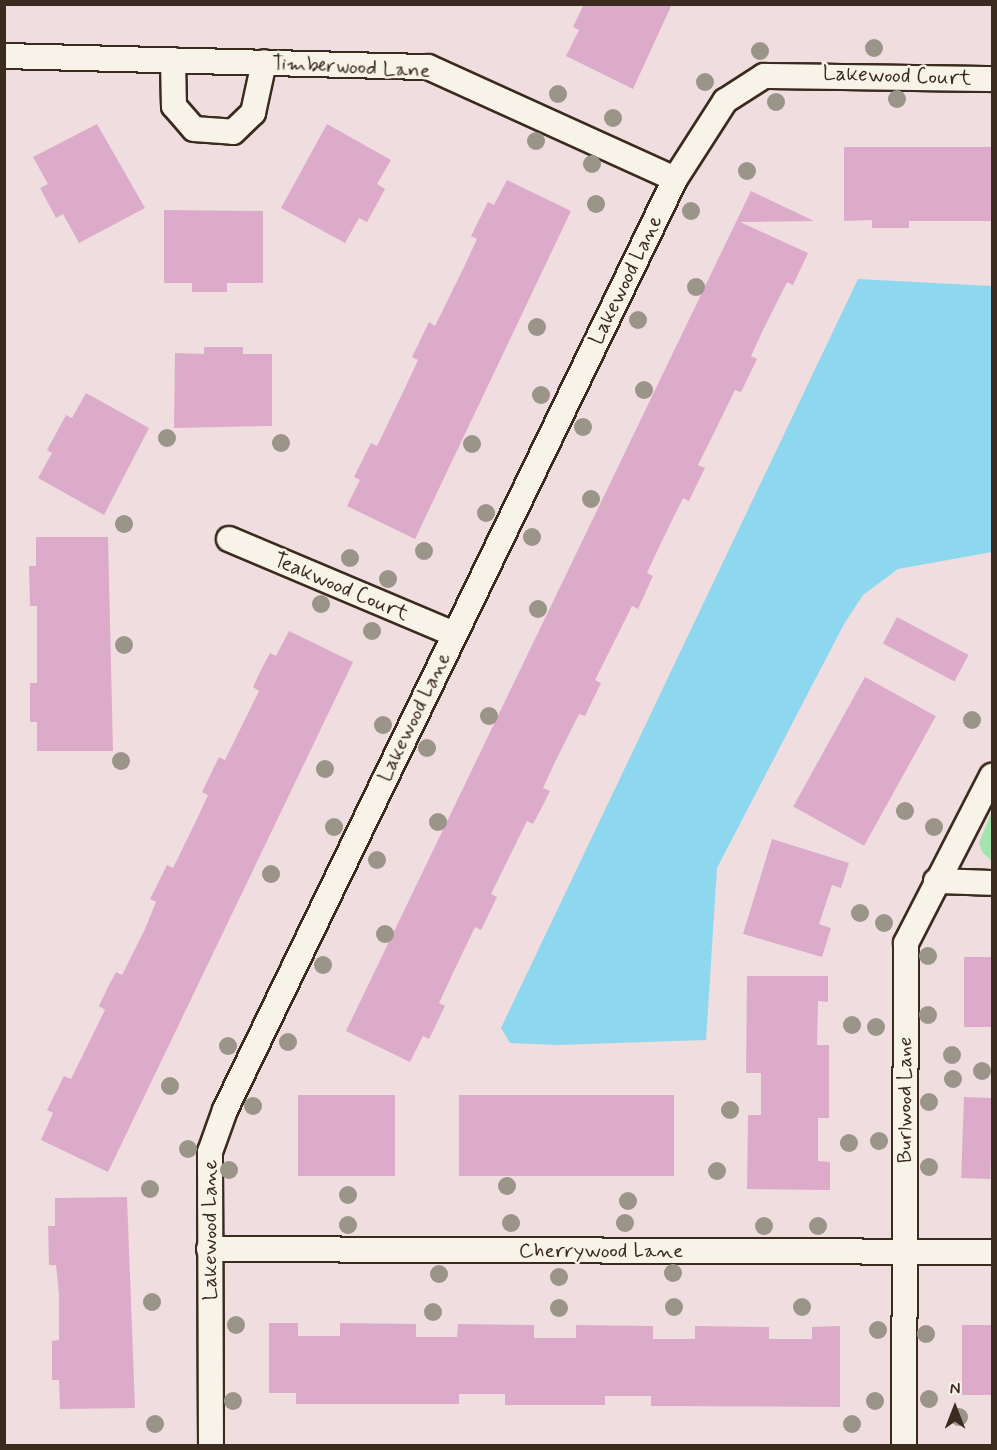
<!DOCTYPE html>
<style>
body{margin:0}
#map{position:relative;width:997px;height:1450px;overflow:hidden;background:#efdddf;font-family:Mynerve,sans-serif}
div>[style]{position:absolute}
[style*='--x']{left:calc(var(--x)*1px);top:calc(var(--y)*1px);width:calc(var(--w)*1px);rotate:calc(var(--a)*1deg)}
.green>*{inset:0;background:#a3e3ac}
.water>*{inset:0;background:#8dd8ee}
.building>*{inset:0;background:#ddabca;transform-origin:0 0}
.roads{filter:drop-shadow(2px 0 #3b2a1e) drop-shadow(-2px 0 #3b2a1e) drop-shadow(0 2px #3b2a1e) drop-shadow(0 -2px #3b2a1e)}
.minor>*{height:24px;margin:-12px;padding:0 12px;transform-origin:12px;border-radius:12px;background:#f7f3e8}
.trees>*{width:18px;height:18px;margin:-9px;border-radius:50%;background:#9a9489}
span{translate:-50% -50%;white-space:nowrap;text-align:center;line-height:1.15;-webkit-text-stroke:5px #f7f3e8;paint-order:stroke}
.street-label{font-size:21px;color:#3b2a1e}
.frame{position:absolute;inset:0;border:6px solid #3b2a1e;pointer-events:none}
.north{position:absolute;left:925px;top:1378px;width:60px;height:60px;-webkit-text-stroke:4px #f7f3e8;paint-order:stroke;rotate:0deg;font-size:16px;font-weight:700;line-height:24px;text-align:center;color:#3b2a1e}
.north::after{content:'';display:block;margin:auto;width:21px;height:27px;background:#3b2a1e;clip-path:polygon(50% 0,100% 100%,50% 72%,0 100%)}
</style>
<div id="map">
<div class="green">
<i style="clip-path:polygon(992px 811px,992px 861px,982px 852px,979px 843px)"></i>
</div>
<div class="water">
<i style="clip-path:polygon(858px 279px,992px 286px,992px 552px,898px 569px,863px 595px,844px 624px,717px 868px,706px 1040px,557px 1045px,510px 1043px,501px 1028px)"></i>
</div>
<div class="building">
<i style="clip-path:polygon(584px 4px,672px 4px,633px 89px,566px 56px,579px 30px,573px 27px)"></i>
<i style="clip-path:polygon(97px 124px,145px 208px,79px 243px,63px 214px,56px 218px,40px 188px,48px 184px,33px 157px)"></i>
<i style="clip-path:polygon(327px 124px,391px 160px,377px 184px,385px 189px,367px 222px,359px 218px,345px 243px,281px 208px)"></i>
<i style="clip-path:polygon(844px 147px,993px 147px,993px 221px,909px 221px,909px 228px,872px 228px,872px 220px,844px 221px)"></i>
<i style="clip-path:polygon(507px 180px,571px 211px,415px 539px,347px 506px,360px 480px,354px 477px,371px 443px,377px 446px,406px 386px,418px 360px,412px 357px,429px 322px,435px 326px,465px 265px,477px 239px,471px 236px,488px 202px,494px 205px)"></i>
<i style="clip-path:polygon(751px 191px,814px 221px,740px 222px,808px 253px,793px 285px,787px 282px,764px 328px,751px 356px,757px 359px,741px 392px,735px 390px,712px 437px,698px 465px,705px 468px,697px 484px,689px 501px,683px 498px,660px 545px,647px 573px,653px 576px,638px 609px,632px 606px,595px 680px,601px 683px,585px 716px,579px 714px,556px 760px,543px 788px,550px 791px,542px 807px,533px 824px,527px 821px,491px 894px,497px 897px,481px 930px,475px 927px,452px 975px,439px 1003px,445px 1006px,429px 1039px,423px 1036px,410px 1062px,346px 1031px)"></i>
<i style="clip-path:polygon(164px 210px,263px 211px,263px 283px,227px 283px,227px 292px,192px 292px,192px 283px,164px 283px)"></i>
<i style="clip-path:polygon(204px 347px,243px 347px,243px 354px,272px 354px,272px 426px,174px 428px,175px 353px,204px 354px)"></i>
<i style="clip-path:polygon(86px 393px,149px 428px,104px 515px,38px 478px,52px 453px,47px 450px,66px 415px,72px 418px)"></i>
<i style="clip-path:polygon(36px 537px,108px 537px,113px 751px,37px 751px,37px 722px,30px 722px,30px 683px,37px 683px,37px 606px,30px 606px,29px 566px,36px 566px)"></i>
<i style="left:897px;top:617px;width:81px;height:30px;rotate:28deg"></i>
<i style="clip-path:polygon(289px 631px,353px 662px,108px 1172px,41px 1140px,53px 1113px,47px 1110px,64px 1076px,71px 1079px,105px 1010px,99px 1006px,107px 989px,116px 972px,122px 975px,145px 929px,156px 902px,150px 899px,167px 865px,173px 868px,196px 821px,208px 795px,202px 792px,219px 757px,225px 760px,259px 691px,253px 687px,261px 670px,270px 653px,276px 656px)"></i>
<i style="left:865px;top:677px;width:81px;height:148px;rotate:29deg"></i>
<i style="clip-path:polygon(772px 839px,849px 863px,841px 888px,832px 885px,819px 924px,831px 928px,822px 957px,743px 934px)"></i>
<i style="left:964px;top:957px;width:29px;height:70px"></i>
<i style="clip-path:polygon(747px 976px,828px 976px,828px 1002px,818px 1001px,817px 1045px,829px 1045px,829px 1118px,818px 1118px,818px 1161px,830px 1162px,830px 1190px,747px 1189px,748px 1115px,761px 1115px,761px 1073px,746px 1073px)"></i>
<i style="left:298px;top:1095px;width:97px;height:81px"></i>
<i style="left:459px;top:1095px;width:215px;height:81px"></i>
<i style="left:964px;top:1097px;width:29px;height:81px;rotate:2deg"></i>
<i style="clip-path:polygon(127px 1197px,135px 1408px,60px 1409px,59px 1380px,52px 1380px,52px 1341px,59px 1340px,59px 1294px,56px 1265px,49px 1265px,48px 1226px,55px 1226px,55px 1198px)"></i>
<i style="clip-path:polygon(269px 1323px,298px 1323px,298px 1336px,340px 1336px,340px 1323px,416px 1324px,416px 1337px,457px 1337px,458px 1324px,534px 1325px,534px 1338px,576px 1338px,576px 1325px,653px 1326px,653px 1339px,695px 1339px,695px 1326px,769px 1327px,769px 1339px,812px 1339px,812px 1327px,840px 1326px,840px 1407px,651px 1406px,651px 1396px,605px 1396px,605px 1405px,505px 1405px,505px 1394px,459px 1394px,459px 1404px,296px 1404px,296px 1393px,269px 1393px)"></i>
<i style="left:962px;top:1325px;width:29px;height:70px"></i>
</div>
<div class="roads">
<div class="minor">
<i style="--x:4;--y:56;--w:424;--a:1.5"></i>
<i style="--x:428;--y:67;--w:271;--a:24.4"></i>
<i style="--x:173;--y:60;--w:46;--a:88.8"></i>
<i style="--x:174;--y:106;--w:30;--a:49"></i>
<i style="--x:194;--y:129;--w:39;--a:4"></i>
<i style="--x:233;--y:132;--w:28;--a:-44"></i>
<i style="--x:253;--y:113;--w:52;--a:-77.8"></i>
<i style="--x:229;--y:539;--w:244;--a:22.9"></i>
<i style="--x:936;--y:881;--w:56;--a:2"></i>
<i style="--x:209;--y:1249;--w:783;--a:0.22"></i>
<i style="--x:211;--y:1446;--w:294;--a:-90.2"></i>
<i style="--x:210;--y:1152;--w:45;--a:-70.3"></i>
<i style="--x:225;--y:1110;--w:1034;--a:-64.2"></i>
<i style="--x:675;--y:179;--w:93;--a:-57.3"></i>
<i style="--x:725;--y:101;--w:46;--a:-32.7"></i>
<i style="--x:764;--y:76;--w:228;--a:0.8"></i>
<i style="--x:904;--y:1446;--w:503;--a:-89.77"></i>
<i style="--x:906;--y:943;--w:188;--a:-62.8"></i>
</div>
</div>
<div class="trees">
<i style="left:874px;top:48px"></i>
<i style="left:760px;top:51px"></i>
<i style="left:705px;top:82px"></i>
<i style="left:558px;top:94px"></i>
<i style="left:897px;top:99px"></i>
<i style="left:776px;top:102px"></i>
<i style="left:613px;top:118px"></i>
<i style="left:536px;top:141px"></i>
<i style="left:592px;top:164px"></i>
<i style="left:747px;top:171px"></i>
<i style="left:596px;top:204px"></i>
<i style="left:691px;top:211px"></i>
<i style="left:696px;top:287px"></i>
<i style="left:638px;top:320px"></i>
<i style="left:537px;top:327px"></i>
<i style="left:644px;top:390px"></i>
<i style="left:541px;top:395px"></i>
<i style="left:583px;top:427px"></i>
<i style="left:167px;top:438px"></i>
<i style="left:281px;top:443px"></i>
<i style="left:472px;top:444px"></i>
<i style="left:591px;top:499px"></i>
<i style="left:486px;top:513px"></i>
<i style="left:124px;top:524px"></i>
<i style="left:532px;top:537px"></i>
<i style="left:424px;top:551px"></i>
<i style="left:350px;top:558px"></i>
<i style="left:388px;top:579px"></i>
<i style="left:321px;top:604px"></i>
<i style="left:538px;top:609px"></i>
<i style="left:372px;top:631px"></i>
<i style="left:124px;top:645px"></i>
<i style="left:489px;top:716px"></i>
<i style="left:972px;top:720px"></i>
<i style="left:383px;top:725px"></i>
<i style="left:427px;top:748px"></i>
<i style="left:121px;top:761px"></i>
<i style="left:325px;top:769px"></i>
<i style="left:905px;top:811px"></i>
<i style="left:438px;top:822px"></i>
<i style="left:334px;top:827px"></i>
<i style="left:934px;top:827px"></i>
<i style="left:377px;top:860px"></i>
<i style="left:271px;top:874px"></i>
<i style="left:860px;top:913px"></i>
<i style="left:884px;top:923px"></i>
<i style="left:385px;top:934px"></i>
<i style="left:928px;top:956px"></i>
<i style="left:323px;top:965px"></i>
<i style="left:928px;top:1015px"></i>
<i style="left:852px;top:1025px"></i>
<i style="left:876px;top:1027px"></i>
<i style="left:288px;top:1042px"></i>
<i style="left:228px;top:1046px"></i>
<i style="left:952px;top:1055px"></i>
<i style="left:982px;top:1071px"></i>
<i style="left:953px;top:1079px"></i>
<i style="left:170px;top:1086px"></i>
<i style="left:929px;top:1102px"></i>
<i style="left:253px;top:1106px"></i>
<i style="left:730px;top:1110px"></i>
<i style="left:879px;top:1141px"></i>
<i style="left:849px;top:1143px"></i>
<i style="left:188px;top:1149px"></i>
<i style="left:929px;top:1167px"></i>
<i style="left:229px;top:1170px"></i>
<i style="left:717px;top:1171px"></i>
<i style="left:507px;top:1186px"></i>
<i style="left:150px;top:1189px"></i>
<i style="left:348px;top:1195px"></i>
<i style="left:628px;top:1201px"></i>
<i style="left:511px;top:1223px"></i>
<i style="left:625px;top:1223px"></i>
<i style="left:348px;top:1225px"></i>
<i style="left:764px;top:1226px"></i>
<i style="left:818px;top:1226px"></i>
<i style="left:673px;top:1273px"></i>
<i style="left:439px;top:1274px"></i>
<i style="left:559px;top:1277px"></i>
<i style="left:152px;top:1302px"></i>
<i style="left:674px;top:1307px"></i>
<i style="left:802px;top:1307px"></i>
<i style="left:559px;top:1308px"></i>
<i style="left:433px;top:1312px"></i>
<i style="left:236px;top:1325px"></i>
<i style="left:878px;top:1330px"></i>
<i style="left:926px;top:1334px"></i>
<i style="left:929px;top:1399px"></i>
<i style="left:233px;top:1401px"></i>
<i style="left:875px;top:1401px"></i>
<i style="left:959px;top:1417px"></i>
<i style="left:155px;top:1424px"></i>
<i style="left:852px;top:1424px"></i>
</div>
<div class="street-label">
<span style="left:351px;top:67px;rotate:3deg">Timberwood Lane</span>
<span style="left:897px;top:76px;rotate:2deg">Lakewood Court</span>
<span style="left:626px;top:280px;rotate:-64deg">Lakewood Lane</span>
<span style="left:341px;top:587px;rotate:23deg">Teakwood Court</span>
<span style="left:414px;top:717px;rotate:-64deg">Lakewood Lane</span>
<span style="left:905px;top:1100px;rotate:-90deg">Burlwood Lane</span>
<span style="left:210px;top:1230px;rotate:-90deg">Lakewood Lane</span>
<span style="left:601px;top:1251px">Cherrywood Lane</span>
</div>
<div class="frame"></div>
<div class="north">N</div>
</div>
